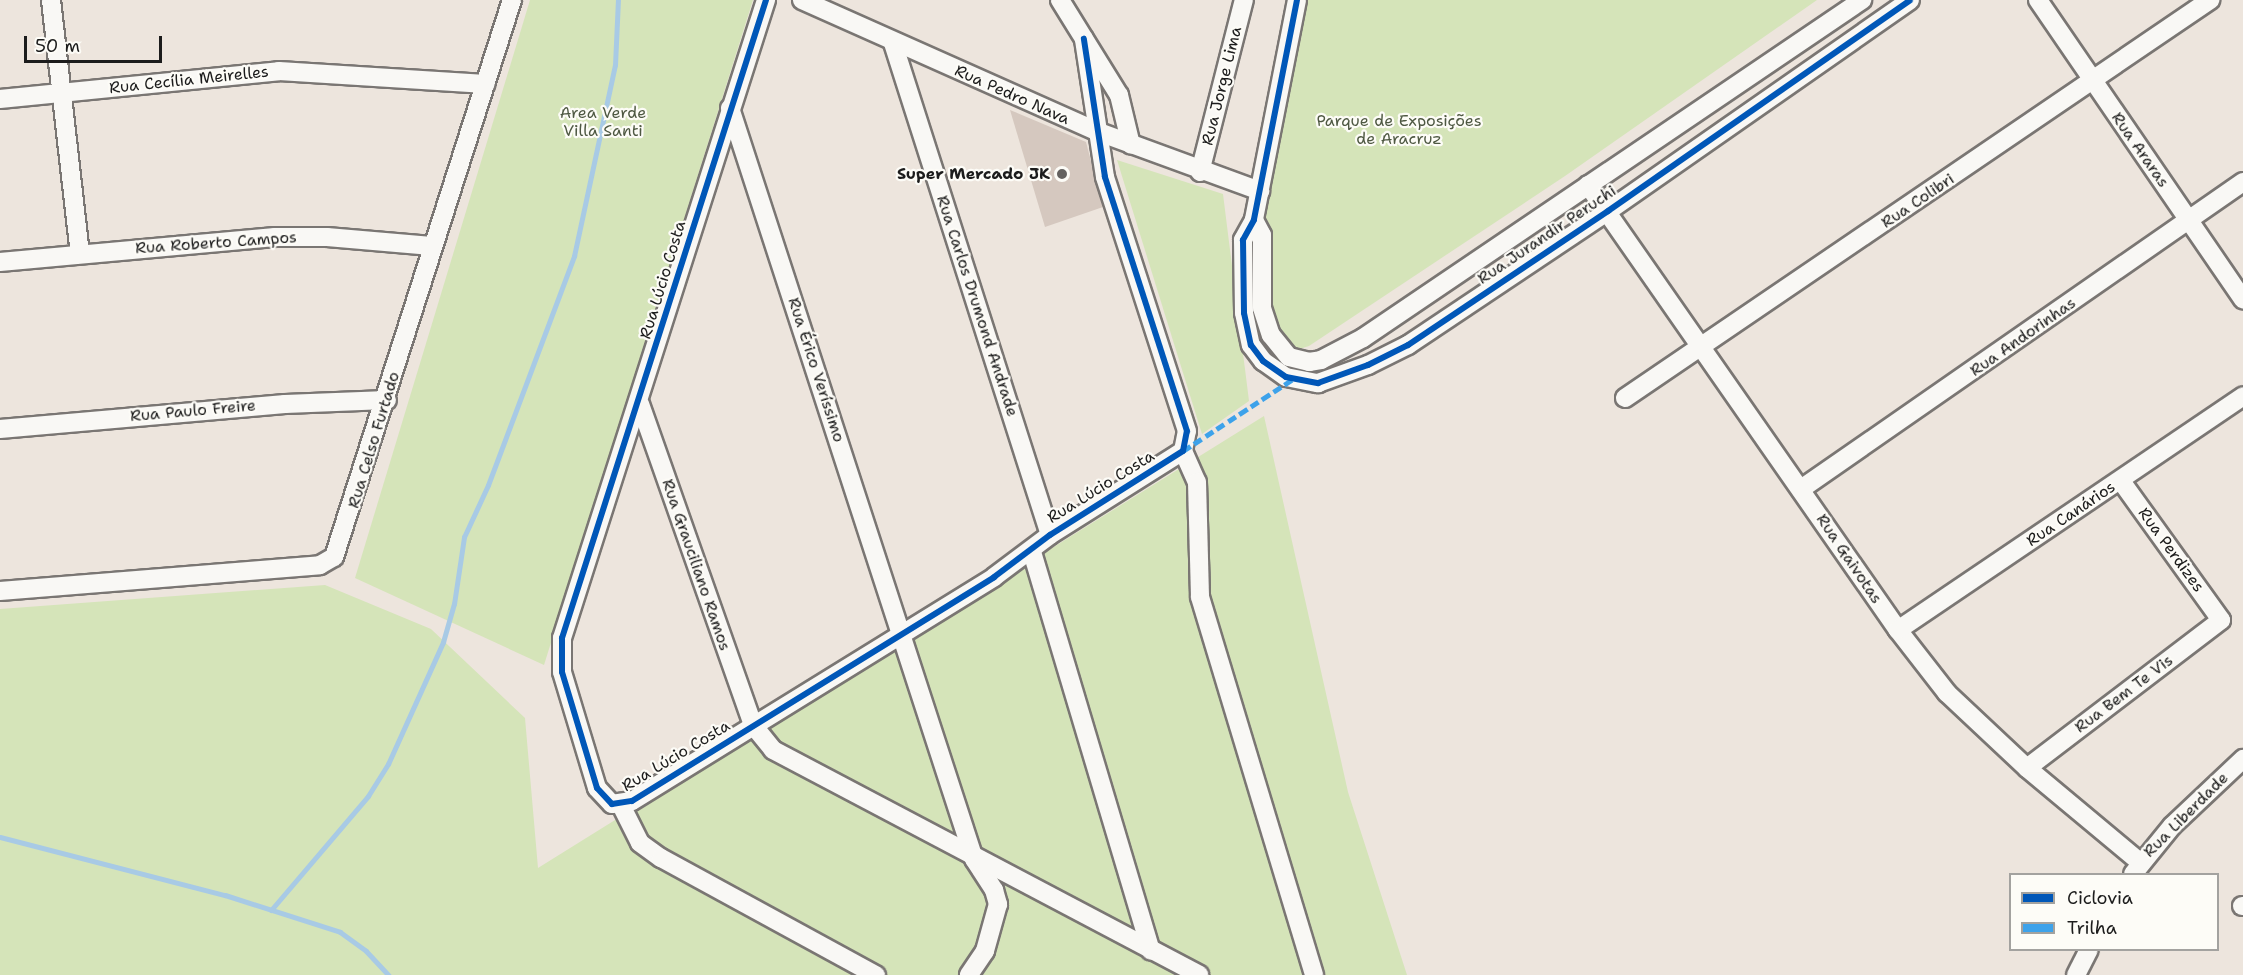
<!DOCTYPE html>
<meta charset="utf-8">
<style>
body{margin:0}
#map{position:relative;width:2243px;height:975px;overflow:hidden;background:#ede5dd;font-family:"Shantell Sans",sans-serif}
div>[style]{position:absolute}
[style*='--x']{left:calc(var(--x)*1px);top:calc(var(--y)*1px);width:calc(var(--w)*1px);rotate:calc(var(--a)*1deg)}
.green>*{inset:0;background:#d5e4b9}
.stream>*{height:5px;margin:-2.5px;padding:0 2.5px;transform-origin:2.5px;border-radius:2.5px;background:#a8cae5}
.building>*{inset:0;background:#d5c8bf}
.roads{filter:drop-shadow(2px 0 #7a7673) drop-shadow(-2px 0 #7a7673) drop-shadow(0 2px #7a7673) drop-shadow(0 -2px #7a7673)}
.minor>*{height:18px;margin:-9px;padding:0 9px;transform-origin:9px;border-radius:9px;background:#f9f8f5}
.quiet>*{height:4.5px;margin-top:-2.25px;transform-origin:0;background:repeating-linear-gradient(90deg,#3da2ea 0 9px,transparent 0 13.5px)}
.cycleway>*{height:6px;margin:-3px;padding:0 3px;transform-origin:3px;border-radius:3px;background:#0057b8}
.dots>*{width:16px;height:16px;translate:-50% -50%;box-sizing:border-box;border:3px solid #fdfcf7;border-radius:50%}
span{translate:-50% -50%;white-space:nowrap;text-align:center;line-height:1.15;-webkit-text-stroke:4.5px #fdfcf7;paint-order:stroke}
.street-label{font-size:16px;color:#1c1c1c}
.park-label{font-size:16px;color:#4e5842}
.poi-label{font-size:16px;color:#1c1c1c;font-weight:700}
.right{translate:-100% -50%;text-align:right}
.legend{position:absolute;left:2009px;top:873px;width:210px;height:78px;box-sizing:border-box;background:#fdfcf7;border:2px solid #a3a29f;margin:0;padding:8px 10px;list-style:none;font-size:18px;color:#1c1c1c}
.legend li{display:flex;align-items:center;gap:12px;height:30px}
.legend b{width:30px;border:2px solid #a3a29f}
.scale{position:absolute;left:24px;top:36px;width:138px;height:27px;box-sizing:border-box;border:3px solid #1c1c1c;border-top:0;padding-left:8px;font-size:18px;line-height:21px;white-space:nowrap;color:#1c1c1c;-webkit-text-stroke:4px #fdfcf7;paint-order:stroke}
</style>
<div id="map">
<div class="green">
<i style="clip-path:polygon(530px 0,753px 0,544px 665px,355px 578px)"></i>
<i style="clip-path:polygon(1295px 0,1817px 0,1565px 176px,1309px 346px,1293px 351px,1260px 329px,1254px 310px,1260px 202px)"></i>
<i style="clip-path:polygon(1117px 160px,1223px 194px,1249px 401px,1202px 434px)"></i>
<i style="clip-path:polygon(1264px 416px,1348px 792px,1407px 975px,0 975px,0 609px,325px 585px,431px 629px,525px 718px,538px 868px)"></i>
</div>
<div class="stream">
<i style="--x:0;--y:837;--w:232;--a:14.5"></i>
<i style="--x:225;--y:895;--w:121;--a:17.8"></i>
<i style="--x:340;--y:932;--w:32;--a:36"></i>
<i style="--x:366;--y:951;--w:33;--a:47"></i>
<i style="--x:271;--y:910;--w:150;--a:-49.6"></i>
<i style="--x:368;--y:796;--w:38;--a:-58"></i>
<i style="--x:388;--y:764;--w:134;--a:-65.7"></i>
<i style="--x:443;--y:642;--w:40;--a:-74"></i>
<i style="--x:454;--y:604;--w:68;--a:-81.5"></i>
<i style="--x:464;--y:537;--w:57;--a:-65.2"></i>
<i style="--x:488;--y:485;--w:245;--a:-69.4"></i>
<i style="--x:574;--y:256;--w:195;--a:-77.9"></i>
<i style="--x:615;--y:65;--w:65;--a:-87.4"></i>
</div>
<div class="building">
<i style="clip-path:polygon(1010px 110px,1086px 142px,1103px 207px,1045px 227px)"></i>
</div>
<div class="roads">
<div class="minor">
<i style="--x:51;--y:0;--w:256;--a:83.5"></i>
<i style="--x:766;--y:0;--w:670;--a:107.73"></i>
<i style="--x:562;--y:638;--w:34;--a:90"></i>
<i style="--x:562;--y:672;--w:121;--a:73.2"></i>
<i style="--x:597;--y:788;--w:22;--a:47"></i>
<i style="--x:612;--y:804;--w:20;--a:-9"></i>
<i style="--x:632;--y:801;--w:426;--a:-31.7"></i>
<i style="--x:994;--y:577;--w:70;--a:-36.9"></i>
<i style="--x:1050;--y:535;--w:157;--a:-32.3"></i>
<i style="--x:1183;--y:451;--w:20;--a:-79"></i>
<i style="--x:1187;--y:431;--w:267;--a:-107.9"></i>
<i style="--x:1105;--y:177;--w:140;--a:-98.7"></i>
<i style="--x:802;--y:0;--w:322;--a:24"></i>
<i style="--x:1096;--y:131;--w:175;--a:20.1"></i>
<i style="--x:1060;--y:0;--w:112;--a:58.2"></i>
<i style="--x:1119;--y:95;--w:51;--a:76.5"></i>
<i style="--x:1297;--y:0;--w:224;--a:101.1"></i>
<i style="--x:1254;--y:220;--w:23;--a:119"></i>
<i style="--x:1243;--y:240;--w:73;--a:89.2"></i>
<i style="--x:1244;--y:313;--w:33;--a:78"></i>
<i style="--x:1251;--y:345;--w:20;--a:53"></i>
<i style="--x:1263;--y:361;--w:28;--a:35"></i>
<i style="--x:1286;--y:377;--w:33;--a:11"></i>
<i style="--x:1318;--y:383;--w:53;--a:-19.8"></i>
<i style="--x:1368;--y:365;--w:45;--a:-26.6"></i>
<i style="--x:1408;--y:345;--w:241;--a:-33.8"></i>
<i style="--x:1608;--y:211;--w:368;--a:-34.9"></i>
<i style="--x:2038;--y:0;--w:363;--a:55.6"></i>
<i style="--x:893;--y:43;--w:516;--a:72.3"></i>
<i style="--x:0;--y:99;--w:280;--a:-5.7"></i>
<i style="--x:279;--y:71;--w:207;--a:3.6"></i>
<i style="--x:730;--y:108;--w:790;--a:72"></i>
<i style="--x:974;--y:859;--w:37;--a:57"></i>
<i style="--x:994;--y:890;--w:15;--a:74"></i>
<i style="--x:998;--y:904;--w:49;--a:105.5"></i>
<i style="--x:985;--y:951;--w:29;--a:124"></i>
<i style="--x:1200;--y:172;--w:178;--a:-75.7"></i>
<i style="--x:1588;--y:185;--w:542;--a:55.14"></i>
<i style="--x:1898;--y:630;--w:80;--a:52.1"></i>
<i style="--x:1947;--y:693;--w:110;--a:43.2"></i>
<i style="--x:2027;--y:768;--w:147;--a:39.8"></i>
<i style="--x:1254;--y:220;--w:17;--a:62"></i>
<i style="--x:1262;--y:235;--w:73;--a:90"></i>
<i style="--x:1262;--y:308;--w:28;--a:72"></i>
<i style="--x:1271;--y:335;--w:28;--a:51"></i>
<i style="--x:1289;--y:357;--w:21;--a:14"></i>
<i style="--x:1309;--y:362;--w:12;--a:-9"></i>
<i style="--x:1321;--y:360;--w:47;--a:-27.6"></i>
<i style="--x:1363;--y:338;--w:603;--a:-34.11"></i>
<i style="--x:0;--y:262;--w:276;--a:-5.2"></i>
<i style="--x:275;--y:237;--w:52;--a:0"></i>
<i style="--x:327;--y:237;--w:105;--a:4.9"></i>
<i style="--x:1625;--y:398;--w:708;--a:-34.23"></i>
<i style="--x:640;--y:404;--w:340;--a:70.6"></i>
<i style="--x:753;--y:725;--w:32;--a:51"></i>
<i style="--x:773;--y:750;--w:482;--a:27.8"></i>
<i style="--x:0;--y:429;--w:286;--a:-5"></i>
<i style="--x:285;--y:404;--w:102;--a:-2.2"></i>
<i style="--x:1183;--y:451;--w:34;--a:66"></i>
<i style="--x:1197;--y:482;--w:115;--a:88.5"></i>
<i style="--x:1200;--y:597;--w:395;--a:73.2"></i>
<i style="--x:1801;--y:489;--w:538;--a:-34.78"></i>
<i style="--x:1032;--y:552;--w:416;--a:73.4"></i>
<i style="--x:0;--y:591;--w:321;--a:-4.6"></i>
<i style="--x:320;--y:565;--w:16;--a:-30"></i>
<i style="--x:334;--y:557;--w:585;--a:-72.28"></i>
<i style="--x:1898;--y:630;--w:417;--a:-34.1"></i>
<i style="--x:2027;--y:768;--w:244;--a:-37.3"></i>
<i style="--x:2221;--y:620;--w:171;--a:-125.7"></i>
<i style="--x:621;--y:805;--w:42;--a:63.4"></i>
<i style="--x:640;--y:843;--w:26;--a:36"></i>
<i style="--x:661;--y:858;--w:245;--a:28.6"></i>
<i style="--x:2133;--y:874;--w:62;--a:-50.9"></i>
<i style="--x:2172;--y:826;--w:98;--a:-43.3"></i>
<i style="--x:2242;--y:906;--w:1;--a:0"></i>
<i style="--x:2076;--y:975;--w:28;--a:-63"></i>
</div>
</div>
<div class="quiet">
<i style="--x:1183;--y:451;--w:131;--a:-33.2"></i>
</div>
<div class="cycleway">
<i style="--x:766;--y:0;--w:670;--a:107.73"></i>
<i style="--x:562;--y:638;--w:34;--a:90"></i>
<i style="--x:562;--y:672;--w:121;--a:73.2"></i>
<i style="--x:597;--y:788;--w:22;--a:47"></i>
<i style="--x:612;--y:804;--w:20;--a:-9"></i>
<i style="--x:632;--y:801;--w:426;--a:-31.7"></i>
<i style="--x:994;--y:577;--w:70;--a:-36.9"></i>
<i style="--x:1050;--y:535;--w:157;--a:-32.3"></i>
<i style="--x:1183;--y:451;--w:20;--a:-79"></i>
<i style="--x:1187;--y:431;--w:267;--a:-107.9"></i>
<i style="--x:1105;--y:177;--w:140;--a:-98.7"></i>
<i style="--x:1297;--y:0;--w:224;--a:101.1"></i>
<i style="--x:1254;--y:220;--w:23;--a:119"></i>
<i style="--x:1243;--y:240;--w:73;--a:89.2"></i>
<i style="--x:1244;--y:313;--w:33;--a:78"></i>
<i style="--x:1251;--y:345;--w:20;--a:53"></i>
<i style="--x:1263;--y:361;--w:28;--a:35"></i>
<i style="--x:1286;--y:377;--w:33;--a:11"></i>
<i style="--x:1318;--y:383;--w:53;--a:-19.8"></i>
<i style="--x:1368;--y:365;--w:45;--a:-26.6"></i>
<i style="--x:1408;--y:345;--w:241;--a:-33.8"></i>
<i style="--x:1608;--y:211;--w:368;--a:-34.9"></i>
</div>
<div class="dots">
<i style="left:1062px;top:174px;background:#656260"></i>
</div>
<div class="street-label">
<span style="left:189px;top:80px;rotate:-6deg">Rua Cecília Meirelles</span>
<span style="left:1222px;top:86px;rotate:-76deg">Rua Jorge Lima</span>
<span style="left:1012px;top:95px;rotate:24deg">Rua Pedro Nava</span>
<span style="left:2140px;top:150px;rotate:55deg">Rua Araras</span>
<span style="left:1918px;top:201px;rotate:-34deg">Rua Colibri</span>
<span style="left:1547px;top:235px;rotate:-34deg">Rua Jurandir Peruchi</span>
<span style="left:216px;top:243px;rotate:-4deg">Rua Roberto Campos</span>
<span style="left:663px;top:280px;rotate:-73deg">Rua Lúcio Costa</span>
<span style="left:977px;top:306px;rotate:72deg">Rua Carlos Drumond Andrade</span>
<span style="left:2023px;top:337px;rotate:-35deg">Rua Andorinhas</span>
<span style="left:816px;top:370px;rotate:72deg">Rua Érico Veríssimo</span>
<span style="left:193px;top:411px;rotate:-5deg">Rua Paulo Freire</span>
<span style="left:374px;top:440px;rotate:-73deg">Rua Celso Furtado</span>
<span style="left:1101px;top:487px;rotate:-32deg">Rua Lúcio Costa</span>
<span style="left:2071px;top:514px;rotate:-34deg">Rua Canários</span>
<span style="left:2171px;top:550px;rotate:54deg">Rua Perdizes</span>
<span style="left:1849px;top:559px;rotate:56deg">Rua Gaivotas</span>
<span style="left:696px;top:565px;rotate:71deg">Rua Grauciliano Ramos</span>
<span style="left:2124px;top:694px;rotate:-37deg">Rua Bem Te Vis</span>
<span style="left:676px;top:756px;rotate:-31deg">Rua Lúcio Costa</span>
<span style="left:2186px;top:815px;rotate:-45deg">Rua Liberdade</span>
</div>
<div class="park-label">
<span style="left:603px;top:122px">Area Verde<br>Villa Santi</span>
<span style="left:1399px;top:130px">Parque de Exposições<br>de Aracruz</span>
</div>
<div class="poi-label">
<span class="right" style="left:1050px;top:174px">Super Mercado JK</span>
</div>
<ul class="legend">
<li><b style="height:8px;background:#0057b8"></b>Ciclovia</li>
<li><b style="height:8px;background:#3da2ea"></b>Trilha</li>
</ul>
<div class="scale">50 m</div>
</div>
